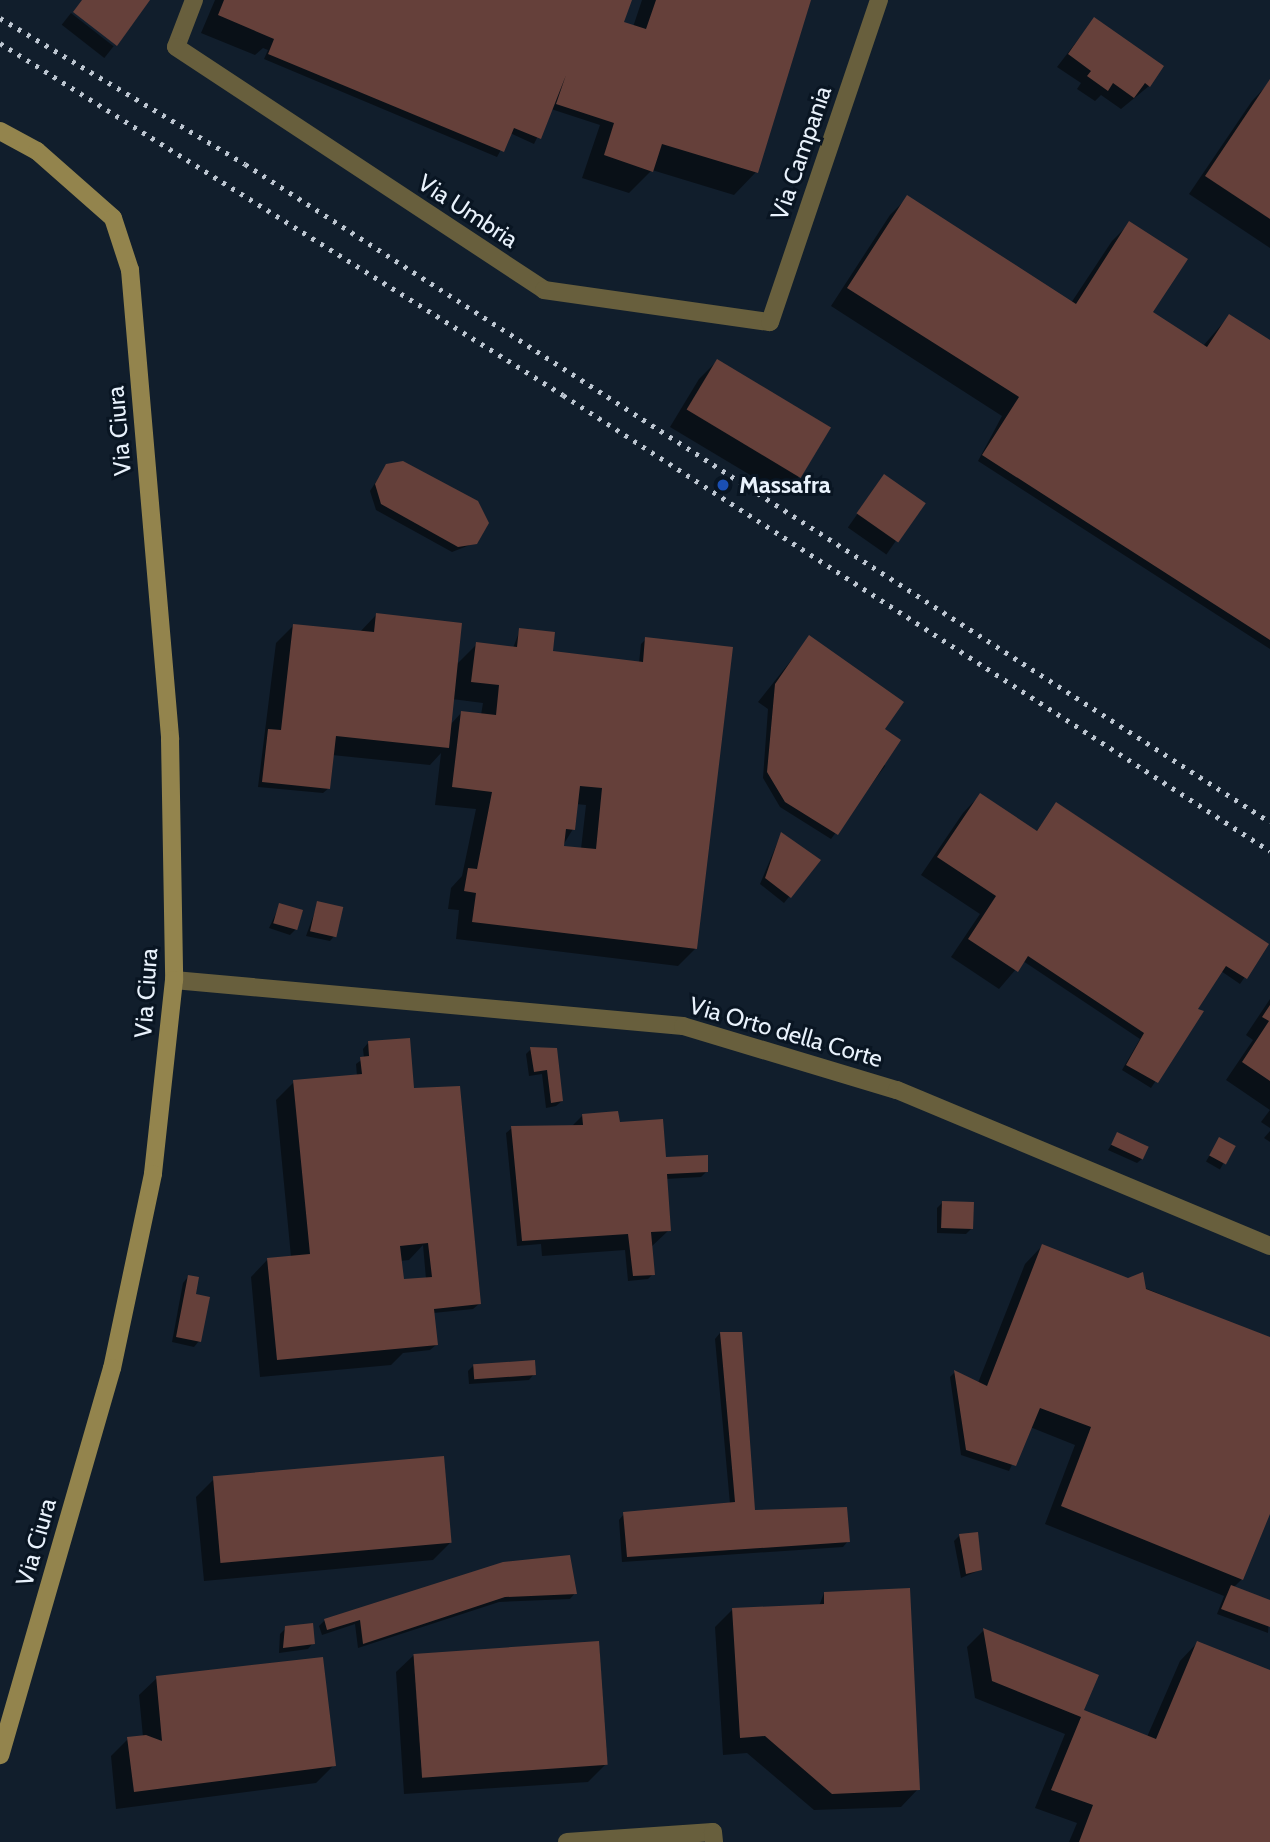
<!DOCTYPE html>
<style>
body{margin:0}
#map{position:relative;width:1270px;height:1842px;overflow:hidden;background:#111e2c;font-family:Cabin,sans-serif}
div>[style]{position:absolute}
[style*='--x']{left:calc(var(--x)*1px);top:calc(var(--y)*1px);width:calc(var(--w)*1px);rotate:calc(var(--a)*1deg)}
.shadow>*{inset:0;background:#0007;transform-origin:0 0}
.building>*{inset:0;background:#65403a;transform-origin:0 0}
.minor>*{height:18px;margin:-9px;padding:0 9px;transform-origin:9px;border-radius:9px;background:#685f3d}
.secondary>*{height:18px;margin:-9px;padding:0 9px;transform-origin:9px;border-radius:9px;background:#93844d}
.rail>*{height:5px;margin-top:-2.5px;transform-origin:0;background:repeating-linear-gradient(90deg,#bdc6d1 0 3.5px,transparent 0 10.5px)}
.dots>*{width:19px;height:19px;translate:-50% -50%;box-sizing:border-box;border:4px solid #091522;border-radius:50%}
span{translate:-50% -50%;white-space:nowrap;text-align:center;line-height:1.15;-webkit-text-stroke:6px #091522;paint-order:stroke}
.street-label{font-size:24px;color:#e9f2fc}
.poi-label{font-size:24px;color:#e9f2fc;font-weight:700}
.left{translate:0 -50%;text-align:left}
</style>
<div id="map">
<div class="shadow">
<i style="clip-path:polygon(215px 0,631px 0,622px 23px,633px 27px,642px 0,809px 0,756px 172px,734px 195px,652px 170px,629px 193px,582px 178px,600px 125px,551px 109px,534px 144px,510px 133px,497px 157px,264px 59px,268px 50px,263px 48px,255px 55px,201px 33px)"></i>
<i style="left:71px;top:13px;width:54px;height:15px;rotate:38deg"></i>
<i style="clip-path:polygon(1094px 19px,1149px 86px,1121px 109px,1101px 95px,1095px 101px,1077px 89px,1081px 83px,1057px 67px)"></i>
<i style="clip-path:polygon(1269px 83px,1270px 84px,1270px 248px,1189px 194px,1252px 101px)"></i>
<i style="clip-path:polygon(907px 198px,1071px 303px,1112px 241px,1129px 224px,1151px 312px,1203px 346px,1229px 316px,1270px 342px,1270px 649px,978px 461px,1002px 416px,831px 306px,890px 215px)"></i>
<i style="clip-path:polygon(717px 361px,799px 477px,782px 494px,670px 427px,699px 379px)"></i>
<i style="clip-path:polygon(387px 465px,475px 543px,452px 552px,376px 510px,370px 491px)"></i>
<i style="left:884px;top:476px;width:47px;height:63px;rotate:35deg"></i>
<i style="clip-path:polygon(evenodd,376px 615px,456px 665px,477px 644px,513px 648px,520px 630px,549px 653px,639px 663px,641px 644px,646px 639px,695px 949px,678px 966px,456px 939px,459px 910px,448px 909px,451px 888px,462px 876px,476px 809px,435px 805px,441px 753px,430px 765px,332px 755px,329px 788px,323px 793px,258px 787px,276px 643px,293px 626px,359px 633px,376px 615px,452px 699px,483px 703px,481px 715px,462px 712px,450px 725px,452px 699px,376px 615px,576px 804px,586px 805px,581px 849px,562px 847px,573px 829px,576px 804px)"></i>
<i style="clip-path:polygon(809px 638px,885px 766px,831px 839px,780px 807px,763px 778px,768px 709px,758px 702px)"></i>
<i style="clip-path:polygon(980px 795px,1036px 832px,1056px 804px,1267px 945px,1240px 984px,1221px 971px,1191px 1015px,1202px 1012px,1151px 1088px,1122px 1070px,1140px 1039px,1023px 961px,999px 989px,951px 957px,980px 914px,921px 875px,963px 813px)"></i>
<i style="clip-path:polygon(781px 834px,818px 861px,784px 903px,760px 884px)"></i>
<i style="clip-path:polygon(318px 903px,335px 935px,330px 941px,306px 936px)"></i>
<i style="clip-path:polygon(280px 905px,296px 929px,290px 935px,269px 928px)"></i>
<i style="clip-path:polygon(1270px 999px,1270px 1110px,1226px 1080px,1253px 1040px,1246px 1035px)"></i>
<i style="clip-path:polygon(evenodd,368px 1043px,412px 1090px,479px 1304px,473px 1309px,433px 1313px,436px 1345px,430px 1350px,403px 1353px,391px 1365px,260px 1377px,251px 1277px,268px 1259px,291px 1257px,276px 1100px,294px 1082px,357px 1076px,356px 1064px,364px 1058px,363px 1049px,368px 1043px,423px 1245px,426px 1279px,402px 1281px,400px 1261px,409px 1260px,423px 1245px)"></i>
<i style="clip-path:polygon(531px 1049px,556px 1050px,562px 1101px,556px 1106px,546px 1108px,542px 1074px,529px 1076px,526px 1054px)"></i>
<i style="clip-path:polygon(1270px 1110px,1270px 1128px,1261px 1122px)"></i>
<i style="clip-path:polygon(583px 1115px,618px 1124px,664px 1161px,707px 1171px,701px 1177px,665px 1179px,669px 1230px,650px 1248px,653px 1274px,648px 1279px,628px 1281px,625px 1250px,542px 1256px,541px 1244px,517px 1246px,506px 1133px,512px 1128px,571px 1127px)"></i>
<i style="clip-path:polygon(1270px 1131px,1270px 1142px,1264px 1138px)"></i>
<i style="clip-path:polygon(1118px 1134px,1143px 1158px,1137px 1163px,1108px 1150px)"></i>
<i style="left:1219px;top:1139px;width:16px;height:26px;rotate:30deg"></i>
<i style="clip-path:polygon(943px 1202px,972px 1228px,966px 1234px,937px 1233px,937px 1208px)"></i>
<i style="clip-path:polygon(1042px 1246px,1270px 1339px,1270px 1509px,1242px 1579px,1233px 1588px,1270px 1601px,1268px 1633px,1217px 1614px,1224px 1596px,1045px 1524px,1075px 1445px,1030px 1427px,1009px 1471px,961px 1455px,950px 1377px,955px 1372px,978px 1383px,1025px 1264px)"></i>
<i style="clip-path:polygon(188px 1277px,199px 1341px,194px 1347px,172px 1342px,183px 1283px)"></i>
<i style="clip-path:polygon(720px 1333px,753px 1511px,848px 1541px,843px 1547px,622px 1562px,619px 1520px,624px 1514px,730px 1504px,715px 1339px)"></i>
<i style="clip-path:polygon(473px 1366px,534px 1374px,529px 1380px,469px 1384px,468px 1371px)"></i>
<i style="clip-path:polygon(214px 1479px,450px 1543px,433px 1560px,204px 1581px,196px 1497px)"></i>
<i style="clip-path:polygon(960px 1535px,980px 1570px,961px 1578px,954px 1541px)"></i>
<i style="clip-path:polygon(503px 1564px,575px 1593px,570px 1599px,499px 1602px,358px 1648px,355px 1624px,322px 1635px,319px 1626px,324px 1621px)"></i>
<i style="clip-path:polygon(824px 1593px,918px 1789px,901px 1807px,814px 1810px,747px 1753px,723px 1755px,715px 1627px,732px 1610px,819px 1606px)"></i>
<i style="clip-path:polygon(286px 1628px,313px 1643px,308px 1649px,279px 1653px,280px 1634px)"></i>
<i style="clip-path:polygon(984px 1630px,1082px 1711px,1147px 1737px,1180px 1661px,1197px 1643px,1270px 1672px,1270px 1842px,1069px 1842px,1077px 1823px,1035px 1808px,1065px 1734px,975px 1698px,967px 1647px)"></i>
<i style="clip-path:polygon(414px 1655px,605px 1765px,588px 1782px,404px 1794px,396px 1672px)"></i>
<i style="clip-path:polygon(157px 1678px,334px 1765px,316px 1783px,116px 1809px,111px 1756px,128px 1739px,143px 1737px,139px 1695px)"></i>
</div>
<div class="building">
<i style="clip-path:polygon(82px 0,150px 0,117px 46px,73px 12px)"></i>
<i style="clip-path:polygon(224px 0,632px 0,624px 22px,646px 29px,656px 0,811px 0,758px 173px,662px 144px,653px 172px,604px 155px,614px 123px,556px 104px,566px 75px,541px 139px,514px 128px,504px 152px,268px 54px,274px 39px,218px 15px)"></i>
<i style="clip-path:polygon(1094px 17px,1164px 66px,1150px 87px,1145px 83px,1134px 98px,1113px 83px,1108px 91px,1087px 76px,1091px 71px,1068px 54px)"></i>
<i style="clip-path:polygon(1270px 79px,1270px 219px,1205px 176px)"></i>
<i style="clip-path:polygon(907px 195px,1076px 304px,1129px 221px,1188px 259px,1153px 312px,1207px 347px,1229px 314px,1270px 340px,1270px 640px,982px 455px,1019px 397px,847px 288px)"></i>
<i style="left:717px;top:359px;width:133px;height:59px;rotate:31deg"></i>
<i style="clip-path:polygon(403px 461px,478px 501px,489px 523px,477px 544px,458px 547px,381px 504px,375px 484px,386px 464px)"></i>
<i style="left:884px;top:474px;width:51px;height:48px;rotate:35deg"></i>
<i style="clip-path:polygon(376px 613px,462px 623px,449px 748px,336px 736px,330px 789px,262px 782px,268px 729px,281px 730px,293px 624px,374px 632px)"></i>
<i style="clip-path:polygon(evenodd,519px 628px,555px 632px,553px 651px,643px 662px,645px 637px,733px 647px,697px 949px,472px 922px,476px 893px,464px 891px,468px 868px,477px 869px,492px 792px,452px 787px,461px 711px,496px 715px,499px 685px,471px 682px,476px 642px,517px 647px,519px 628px,580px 786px,602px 788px,596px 849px,564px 846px,566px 829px,575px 830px,580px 786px)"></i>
<i style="clip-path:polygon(809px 635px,904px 702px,885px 729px,901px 740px,838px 835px,785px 802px,767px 772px,775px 684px)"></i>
<i style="clip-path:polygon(980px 793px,1037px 831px,1056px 802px,1269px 944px,1247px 979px,1226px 966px,1198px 1009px,1204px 1011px,1158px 1083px,1126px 1065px,1144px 1033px,1028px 956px,1018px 972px,968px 939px,996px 896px,937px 857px)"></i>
<i style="clip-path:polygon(781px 832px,821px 860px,791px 898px,765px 878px)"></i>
<i style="left:317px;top:901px;width:27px;height:31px;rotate:13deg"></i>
<i style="left:279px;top:903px;width:25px;height:21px;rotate:16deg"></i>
<i style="clip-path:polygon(1270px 1005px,1270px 1081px,1242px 1062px,1269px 1021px,1262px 1017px)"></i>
<i style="clip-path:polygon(evenodd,410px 1038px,414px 1088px,460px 1086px,481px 1304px,434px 1309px,438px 1345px,277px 1360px,267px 1258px,310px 1254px,293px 1080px,362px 1074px,360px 1057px,369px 1056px,368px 1041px,410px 1038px,428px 1243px,432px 1277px,404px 1279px,400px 1246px,428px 1243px)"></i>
<i style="clip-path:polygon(530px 1047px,557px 1048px,563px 1101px,551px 1103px,547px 1070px,534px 1072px)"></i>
<i style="clip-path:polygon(618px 1111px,620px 1122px,663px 1119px,666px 1157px,708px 1155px,708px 1172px,667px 1174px,671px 1231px,651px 1232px,655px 1275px,633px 1276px,628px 1234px,522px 1241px,511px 1126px,583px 1125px,582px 1114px)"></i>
<i style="left:1117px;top:1132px;width:35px;height:14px;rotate:25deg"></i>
<i style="left:1219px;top:1137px;width:19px;height:21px;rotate:28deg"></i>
<i style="left:942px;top:1201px;width:32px;height:27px;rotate:2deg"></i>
<i style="clip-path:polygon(1042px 1244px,1128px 1278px,1143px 1272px,1146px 1289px,1270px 1337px,1270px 1514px,1243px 1580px,1061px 1506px,1091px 1427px,1040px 1408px,1016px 1466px,966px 1450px,954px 1370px,987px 1386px)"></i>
<i style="clip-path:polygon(188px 1275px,199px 1277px,196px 1294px,210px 1297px,201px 1342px,176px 1337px)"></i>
<i style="clip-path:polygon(720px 1332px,742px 1332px,755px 1510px,847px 1507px,850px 1542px,627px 1557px,623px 1512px,735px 1502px)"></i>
<i style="left:535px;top:1360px;width:15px;height:62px;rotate:86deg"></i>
<i style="left:444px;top:1456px;width:87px;height:232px;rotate:85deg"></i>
<i style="clip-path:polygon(978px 1532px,982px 1570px,966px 1574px,959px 1534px)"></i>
<i style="clip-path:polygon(570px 1555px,577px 1594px,505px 1597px,363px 1644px,360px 1620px,327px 1630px,324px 1619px,503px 1562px)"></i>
<i style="clip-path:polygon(1231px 1585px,1270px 1600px,1270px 1627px,1221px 1609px)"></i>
<i style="clip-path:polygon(910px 1588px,920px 1790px,832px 1794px,765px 1736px,740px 1738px,732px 1608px,824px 1604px,824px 1592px)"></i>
<i style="clip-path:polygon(313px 1623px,315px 1644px,283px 1648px,285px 1626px)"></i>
<i style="clip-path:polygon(983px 1628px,1099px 1675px,1084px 1710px,1156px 1739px,1197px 1641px,1270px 1670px,1270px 1842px,1079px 1842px,1093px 1805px,1051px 1790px,1081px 1717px,992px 1681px)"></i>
<i style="left:599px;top:1641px;width:124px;height:186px;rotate:86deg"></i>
<i style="clip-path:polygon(323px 1657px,336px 1766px,134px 1792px,127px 1737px,146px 1735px,162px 1741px,156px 1676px)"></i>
</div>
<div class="minor">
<i style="--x:194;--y:0;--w:50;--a:111"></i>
<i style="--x:176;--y:47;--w:441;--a:33.4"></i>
<i style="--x:544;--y:290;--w:228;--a:8.1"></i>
<i style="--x:770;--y:322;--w:340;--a:-71.3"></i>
<i style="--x:174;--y:980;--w:511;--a:5.16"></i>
<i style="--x:683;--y:1026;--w:223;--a:16.7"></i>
<i style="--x:897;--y:1090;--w:404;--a:22.7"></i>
<i style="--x:567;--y:1842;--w:146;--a:-3.9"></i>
<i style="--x:713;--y:1832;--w:10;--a:84"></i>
</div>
<div class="secondary">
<i style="--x:0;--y:131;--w:42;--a:28.4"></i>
<i style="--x:37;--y:151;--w:101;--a:41.4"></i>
<i style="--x:113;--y:218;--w:55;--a:71.9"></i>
<i style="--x:130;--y:270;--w:471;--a:85.1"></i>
<i style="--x:170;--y:739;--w:241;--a:89"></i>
<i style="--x:174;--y:980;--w:195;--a:96.2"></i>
<i style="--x:153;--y:1174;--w:198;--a:101.9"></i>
<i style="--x:112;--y:1368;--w:403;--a:106.1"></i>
</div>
<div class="rail">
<i style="--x:0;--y:18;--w:285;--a:30.8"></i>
<i style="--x:245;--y:164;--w:1218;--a:32.7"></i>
<i style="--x:0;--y:43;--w:664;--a:32.01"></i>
<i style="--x:563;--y:395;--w:841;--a:32.82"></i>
</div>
<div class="dots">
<i style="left:723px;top:485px;background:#1a4fb4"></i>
</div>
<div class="street-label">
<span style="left:801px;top:153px;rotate:-71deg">Via Campania</span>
<span style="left:468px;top:211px;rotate:33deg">Via Umbria</span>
<span style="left:119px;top:431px;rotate:-95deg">Via Ciura</span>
<span style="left:146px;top:993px;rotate:-86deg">Via Ciura</span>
<span style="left:786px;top:1032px;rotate:16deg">Via Orto della Corte</span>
<span style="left:36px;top:1542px;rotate:-74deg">Via Ciura</span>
</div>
<div class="poi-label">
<span class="left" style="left:739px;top:485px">Massafra</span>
</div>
</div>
